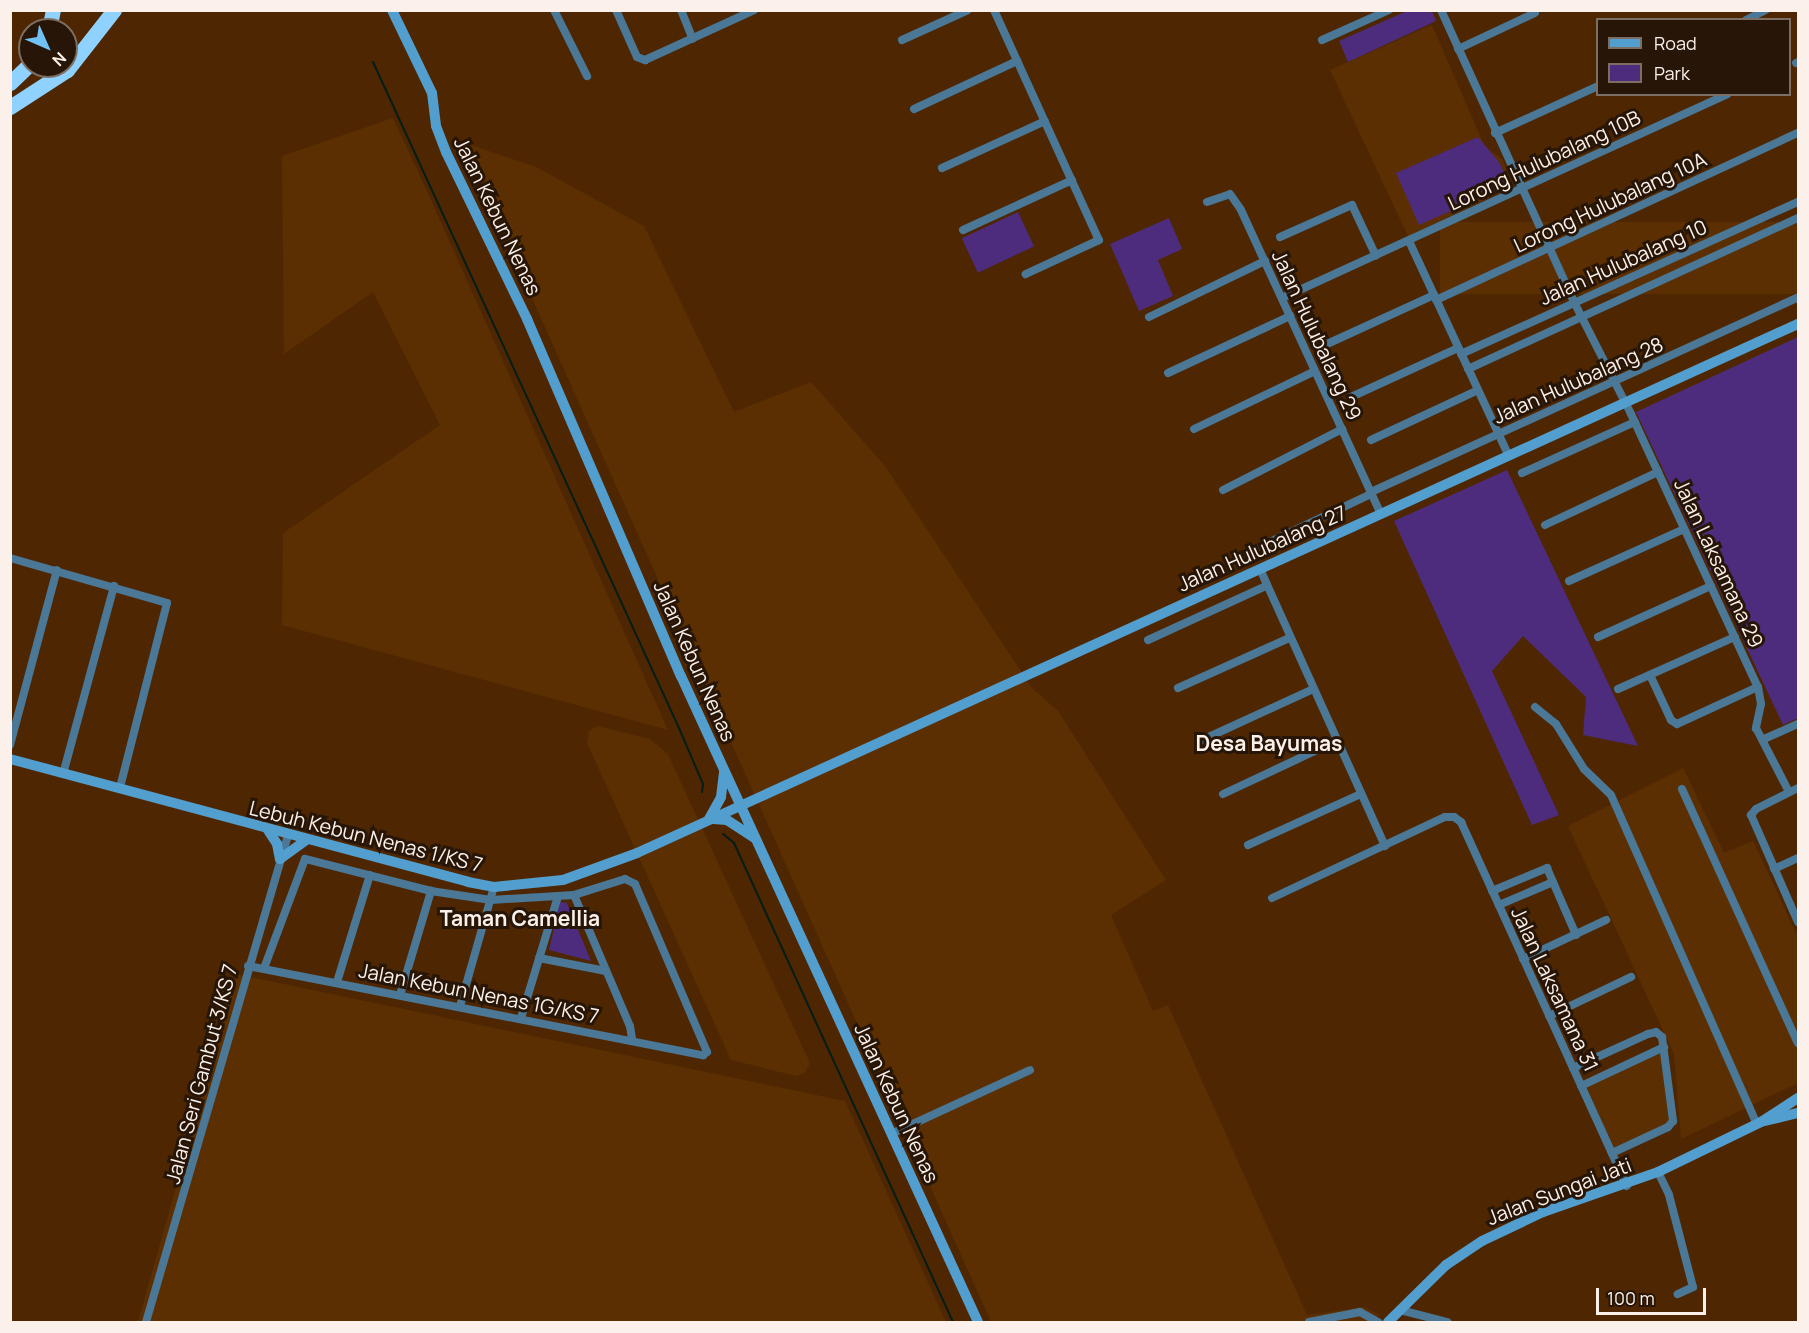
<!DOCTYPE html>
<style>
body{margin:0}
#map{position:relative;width:1809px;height:1333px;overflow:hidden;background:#4e2702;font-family:Manrope,sans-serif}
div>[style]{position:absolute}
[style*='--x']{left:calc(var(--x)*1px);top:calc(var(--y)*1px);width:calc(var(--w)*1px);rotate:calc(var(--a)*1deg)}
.built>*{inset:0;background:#5b2f01;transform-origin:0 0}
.green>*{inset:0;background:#4d2b7d;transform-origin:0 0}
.stream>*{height:2px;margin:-1px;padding:0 1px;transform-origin:1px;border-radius:1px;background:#051c17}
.street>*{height:8px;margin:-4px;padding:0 4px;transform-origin:4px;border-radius:4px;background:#4a7896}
.secondary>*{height:10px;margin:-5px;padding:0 5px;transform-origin:5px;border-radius:5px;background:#529ece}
.highway>*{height:15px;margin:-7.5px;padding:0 7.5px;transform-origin:7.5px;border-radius:7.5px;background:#90d2ff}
span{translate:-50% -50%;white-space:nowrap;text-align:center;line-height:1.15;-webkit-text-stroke:6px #271608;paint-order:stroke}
.street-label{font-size:20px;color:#fcf1ea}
.neighbourhood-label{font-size:21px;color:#fcf1ea;font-weight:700}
.frame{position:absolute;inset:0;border:12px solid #fcf1ea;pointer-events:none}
.legend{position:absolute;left:1596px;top:18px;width:195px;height:78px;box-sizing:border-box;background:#271608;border:2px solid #7c6e62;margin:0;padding:8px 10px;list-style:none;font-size:18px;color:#fcf1ea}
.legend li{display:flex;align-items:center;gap:12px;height:30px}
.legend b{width:30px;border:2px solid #7c6e62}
.north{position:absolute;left:18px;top:18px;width:60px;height:60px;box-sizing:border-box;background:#271608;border:2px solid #7c6e62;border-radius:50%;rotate:135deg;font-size:16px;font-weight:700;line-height:24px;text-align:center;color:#fcf1ea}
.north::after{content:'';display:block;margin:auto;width:21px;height:27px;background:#71c1f5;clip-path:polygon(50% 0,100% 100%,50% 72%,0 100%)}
.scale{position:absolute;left:1596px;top:1288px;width:110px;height:27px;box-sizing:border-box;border:3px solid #fcf1ea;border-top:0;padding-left:8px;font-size:18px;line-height:21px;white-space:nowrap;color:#fcf1ea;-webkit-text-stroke:4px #271608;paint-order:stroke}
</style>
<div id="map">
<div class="built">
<i style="clip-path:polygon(1432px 25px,1485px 147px,1502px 159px,1514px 186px,1408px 236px,1330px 70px)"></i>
<i style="clip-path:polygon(393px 118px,426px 189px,668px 730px,282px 625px,283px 533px,440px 425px,373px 292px,284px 354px,282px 156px)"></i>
<i style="clip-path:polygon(462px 142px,536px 167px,644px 226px,734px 412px,811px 382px,885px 466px,1032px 688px,1058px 711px,1166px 880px,1111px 915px,1153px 1011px,1168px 1005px,1307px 1315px,1364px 1307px,1379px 1315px,1374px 1322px,991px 1322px)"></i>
<i style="left:1798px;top:222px;width:72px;height:358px;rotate:90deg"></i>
<i style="clip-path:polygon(597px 726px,650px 739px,668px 754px,810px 1063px,805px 1073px,796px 1076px,731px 1060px,587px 743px,589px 731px)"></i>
<i style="clip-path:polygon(1683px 768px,1724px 853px,1753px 841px,1798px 937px,1798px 1083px,1681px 1139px,1674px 1054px,1568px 826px)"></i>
<i style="clip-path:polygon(236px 974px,845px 1101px,946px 1322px,138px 1322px)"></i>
<i style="clip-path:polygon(1662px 1051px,1671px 1115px,1667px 1125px,1613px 1149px,1584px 1087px)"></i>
</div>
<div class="green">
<i style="clip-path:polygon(1407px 11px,1432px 11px,1436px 21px,1348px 62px,1339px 41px)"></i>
<i style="clip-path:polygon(1478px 137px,1499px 162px,1510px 185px,1419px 225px,1396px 173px)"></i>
<i style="left:1018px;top:212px;width:38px;height:62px;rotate:65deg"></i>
<i style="clip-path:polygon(1169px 218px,1182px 249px,1158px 260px,1173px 296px,1139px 311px,1110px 244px)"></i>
<i style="clip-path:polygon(1798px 337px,1798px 718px,1783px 725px,1636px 412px)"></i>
<i style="clip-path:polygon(1507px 470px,1638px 746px,1583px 735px,1586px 697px,1523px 636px,1492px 671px,1559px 815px,1532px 825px,1394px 521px)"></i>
<i style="clip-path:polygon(560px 902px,567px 903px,591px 961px,549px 950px)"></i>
</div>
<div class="stream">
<i style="--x:373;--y:62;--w:733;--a:65.32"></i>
<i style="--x:679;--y:728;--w:61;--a:66.8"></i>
<i style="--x:703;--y:784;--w:8;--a:97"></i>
<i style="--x:723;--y:834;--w:14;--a:39"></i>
<i style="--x:734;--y:843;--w:527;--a:65.43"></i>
</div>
<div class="street">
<i style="--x:554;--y:10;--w:74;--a:63.4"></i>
<i style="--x:616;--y:10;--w:51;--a:65.9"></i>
<i style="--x:637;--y:57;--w:9;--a:21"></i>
<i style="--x:645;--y:60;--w:120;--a:-24.6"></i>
<i style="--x:681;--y:10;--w:31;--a:68"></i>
<i style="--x:994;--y:10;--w:253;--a:65.5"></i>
<i style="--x:1099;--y:240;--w:81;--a:155"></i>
<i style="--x:1441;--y:10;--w:321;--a:65.5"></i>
<i style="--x:1574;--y:302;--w:126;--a:63"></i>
<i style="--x:1631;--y:414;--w:301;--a:65.1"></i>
<i style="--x:1758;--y:687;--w:17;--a:80"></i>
<i style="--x:1761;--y:704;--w:25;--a:102"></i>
<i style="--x:1756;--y:728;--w:72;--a:62.7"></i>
<i style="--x:1746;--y:20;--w:22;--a:-27"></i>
<i style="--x:902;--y:40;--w:72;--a:-24.4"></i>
<i style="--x:1322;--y:40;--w:73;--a:-24.1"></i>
<i style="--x:1458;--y:49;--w:85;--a:-25.1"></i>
<i style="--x:1796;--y:63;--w:2;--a:-27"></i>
<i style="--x:914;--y:109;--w:114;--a:-25"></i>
<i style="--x:1495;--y:133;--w:113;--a:-24.5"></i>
<i style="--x:942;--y:168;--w:113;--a:-24.5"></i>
<i style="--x:1207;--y:202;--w:24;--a:-19"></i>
<i style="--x:1230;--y:194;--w:19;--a:55"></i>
<i style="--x:1241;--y:210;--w:335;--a:65.3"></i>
<i style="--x:963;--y:230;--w:120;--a:-24.6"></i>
<i style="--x:1280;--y:237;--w:79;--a:-24"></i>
<i style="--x:1352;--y:205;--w:56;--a:64.8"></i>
<i style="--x:1409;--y:241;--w:237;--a:65.1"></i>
<i style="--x:1282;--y:298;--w:490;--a:-24.6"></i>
<i style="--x:1436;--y:300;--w:399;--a:-24.8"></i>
<i style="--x:1149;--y:317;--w:129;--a:-25.8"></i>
<i style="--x:1327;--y:344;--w:118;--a:-24.6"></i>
<i style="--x:1461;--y:354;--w:370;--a:-24.3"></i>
<i style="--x:1468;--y:369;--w:363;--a:-24.6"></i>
<i style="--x:1168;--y:373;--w:135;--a:-25"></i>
<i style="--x:1351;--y:397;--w:118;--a:-24.6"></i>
<i style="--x:1194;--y:429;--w:134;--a:-25.6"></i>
<i style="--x:1371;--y:440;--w:118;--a:-25"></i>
<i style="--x:1522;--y:473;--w:124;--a:-24.3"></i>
<i style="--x:1223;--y:490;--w:134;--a:-27.1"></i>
<i style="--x:1371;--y:492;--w:469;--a:-24.5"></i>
<i style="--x:1545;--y:525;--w:125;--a:-25.1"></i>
<i style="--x:1251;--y:551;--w:133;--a:-25.4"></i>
<i style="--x:10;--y:558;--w:163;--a:16"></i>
<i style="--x:167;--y:603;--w:190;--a:104.3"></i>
<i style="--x:1260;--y:569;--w:304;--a:65.7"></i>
<i style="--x:1569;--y:581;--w:126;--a:-24.3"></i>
<i style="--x:1598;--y:637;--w:124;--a:-24.3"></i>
<i style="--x:1148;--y:640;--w:130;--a:-24.6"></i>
<i style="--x:1650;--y:675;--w:50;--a:65"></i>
<i style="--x:1671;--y:720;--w:7;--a:34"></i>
<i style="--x:1677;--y:724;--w:89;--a:-24.6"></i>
<i style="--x:1178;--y:688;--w:122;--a:-24.2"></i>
<i style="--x:1618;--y:689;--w:128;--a:-24"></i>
<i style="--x:1535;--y:707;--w:27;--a:39"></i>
<i style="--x:1556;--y:724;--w:53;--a:58.1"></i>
<i style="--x:1584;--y:769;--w:37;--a:44"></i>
<i style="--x:1611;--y:795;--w:360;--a:66.1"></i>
<i style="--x:1764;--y:739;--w:37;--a:-24"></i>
<i style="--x:1200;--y:741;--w:122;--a:-24.7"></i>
<i style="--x:10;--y:745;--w:181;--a:-75"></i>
<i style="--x:63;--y:774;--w:195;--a:-74.8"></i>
<i style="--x:1798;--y:788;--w:47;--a:153.4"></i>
<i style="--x:1756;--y:809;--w:8;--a:130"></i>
<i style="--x:1751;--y:815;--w:117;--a:66.3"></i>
<i style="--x:1682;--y:789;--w:279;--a:65.5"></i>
<i style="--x:1223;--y:794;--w:125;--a:-25.1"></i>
<i style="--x:1248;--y:845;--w:124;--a:-24.3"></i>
<i style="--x:1774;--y:869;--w:26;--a:-25"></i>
<i style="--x:1553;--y:882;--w:58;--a:66.5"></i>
<i style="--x:1492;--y:891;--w:60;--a:-22.7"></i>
<i style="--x:1547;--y:868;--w:15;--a:67"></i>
<i style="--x:1553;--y:882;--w:59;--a:156.9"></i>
<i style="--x:574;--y:895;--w:142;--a:66.9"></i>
<i style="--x:630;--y:1026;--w:13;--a:81"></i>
<i style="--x:1272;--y:898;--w:191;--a:-25.1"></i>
<i style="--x:1445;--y:817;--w:9;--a:0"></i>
<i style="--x:1454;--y:817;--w:9;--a:36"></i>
<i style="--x:1461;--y:822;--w:400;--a:65.5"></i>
<i style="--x:539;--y:958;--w:68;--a:11"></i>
<i style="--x:1523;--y:959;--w:92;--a:-25.2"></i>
<i style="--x:248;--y:966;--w:464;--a:11.1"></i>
<i style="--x:703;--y:1055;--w:5;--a:-37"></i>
<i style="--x:707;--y:1052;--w:183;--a:-113.2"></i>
<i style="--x:635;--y:884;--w:11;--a:-153"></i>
<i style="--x:625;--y:879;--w:53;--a:162.6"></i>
<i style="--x:574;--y:895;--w:83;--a:176.6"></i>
<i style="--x:491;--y:900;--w:61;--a:-171.5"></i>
<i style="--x:431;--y:891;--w:130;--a:-165.7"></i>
<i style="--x:305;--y:859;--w:116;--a:110.6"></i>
<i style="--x:337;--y:982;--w:112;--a:-72.9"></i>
<i style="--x:400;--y:995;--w:109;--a:-73.4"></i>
<i style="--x:460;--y:1006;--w:124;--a:-74.1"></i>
<i style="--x:1549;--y:1016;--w:91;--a:-25.4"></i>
<i style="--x:521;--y:1018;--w:127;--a:-73.1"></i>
<i style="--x:1573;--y:1068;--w:82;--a:-24.4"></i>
<i style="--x:1648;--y:1034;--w:8;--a:-14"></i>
<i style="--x:1656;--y:1032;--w:8;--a:40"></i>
<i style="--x:1662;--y:1037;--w:85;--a:82.5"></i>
<i style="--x:1673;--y:1121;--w:8;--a:130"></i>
<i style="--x:1668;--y:1127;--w:62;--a:155.1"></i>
<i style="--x:1581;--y:1086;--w:92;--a:-25.2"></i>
<i style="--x:891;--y:1134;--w:153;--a:-24.7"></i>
<i style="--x:1658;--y:1172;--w:25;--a:64"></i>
<i style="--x:1669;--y:1195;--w:95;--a:75.4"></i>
<i style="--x:1693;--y:1287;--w:17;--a:155"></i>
<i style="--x:1400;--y:1310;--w:49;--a:14.3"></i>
<i style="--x:146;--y:1322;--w:507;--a:-73.74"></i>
<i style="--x:1309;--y:1322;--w:52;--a:-11.1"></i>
<i style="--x:1360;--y:1312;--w:21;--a:29"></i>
</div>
<div class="secondary">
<i style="--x:392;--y:10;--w:92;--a:64.3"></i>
<i style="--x:432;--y:93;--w:33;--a:83"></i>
<i style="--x:436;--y:126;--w:28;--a:69"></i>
<i style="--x:446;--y:152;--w:186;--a:64.1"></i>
<i style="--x:527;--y:319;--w:389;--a:66.7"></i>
<i style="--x:681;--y:676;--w:711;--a:65.31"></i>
<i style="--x:10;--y:759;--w:474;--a:15"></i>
<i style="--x:468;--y:882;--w:26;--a:11"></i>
<i style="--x:494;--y:887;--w:69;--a:-5.8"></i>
<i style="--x:563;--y:880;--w:79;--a:-20"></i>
<i style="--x:637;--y:853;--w:1276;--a:-24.5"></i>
<i style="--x:709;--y:819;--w:25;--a:-61"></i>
<i style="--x:721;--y:797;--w:25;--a:-83"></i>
<i style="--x:713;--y:819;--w:14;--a:4"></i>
<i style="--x:727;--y:820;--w:33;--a:33"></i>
<i style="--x:268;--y:830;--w:17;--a:57"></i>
<i style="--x:277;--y:844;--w:15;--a:79"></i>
<i style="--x:280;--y:859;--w:32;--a:-36"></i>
<i style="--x:1765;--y:1121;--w:34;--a:-14"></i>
<i style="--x:1388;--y:1322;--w:81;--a:-44.5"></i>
<i style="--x:1446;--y:1265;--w:43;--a:-33.7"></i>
<i style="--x:1482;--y:1241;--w:68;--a:-25.4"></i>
<i style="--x:1543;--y:1212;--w:122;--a:-19.2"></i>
<i style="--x:1658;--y:1172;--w:114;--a:-25.9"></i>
<i style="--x:1761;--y:1122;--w:44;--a:-33"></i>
</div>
<div class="highway">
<i style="--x:49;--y:30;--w:20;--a:-79"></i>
<i style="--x:10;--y:83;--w:28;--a:-44"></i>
<i style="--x:10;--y:107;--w:68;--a:-33"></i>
<i style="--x:67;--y:70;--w:76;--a:-51.9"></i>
</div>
<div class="street-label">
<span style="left:1544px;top:160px;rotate:-25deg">Lorong Hulubalang 10B</span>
<span style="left:1610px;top:202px;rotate:-25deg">Lorong Hulubalang 10A</span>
<span style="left:498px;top:216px;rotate:64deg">Jalan Kebun Nenas</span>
<span style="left:1623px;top:262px;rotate:-24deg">Jalan Hulubalang 10</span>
<span style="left:1317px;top:335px;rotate:65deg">Jalan Hulubalang 29</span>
<span style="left:1578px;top:380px;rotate:-24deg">Jalan Hulubalang 28</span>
<span style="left:1262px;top:548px;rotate:-24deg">Jalan Hulubalang 27</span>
<span style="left:1719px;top:563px;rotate:65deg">Jalan Laksamana 29</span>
<span style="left:695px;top:661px;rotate:66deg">Jalan Kebun Nenas</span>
<span style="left:366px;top:836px;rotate:14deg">Lebuh Kebun Nenas 1/KS 7</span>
<span style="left:1555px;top:989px;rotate:65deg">Jalan Laksamana 31</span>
<span style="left:479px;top:993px;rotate:11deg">Jalan Kebun Nenas 1G/KS 7</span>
<span style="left:201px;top:1074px;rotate:-75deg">Jalan Seri Gambut 3/KS 7</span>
<span style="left:897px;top:1103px;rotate:65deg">Jalan Kebun Nenas</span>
<span style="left:1559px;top:1191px;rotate:-21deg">Jalan Sungai Jati</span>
</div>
<div class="neighbourhood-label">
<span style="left:1269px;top:743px">Desa Bayumas</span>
<span style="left:520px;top:918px">Taman Camellia</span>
</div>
<div class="frame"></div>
<ul class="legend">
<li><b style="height:8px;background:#529ece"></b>Road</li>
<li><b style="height:16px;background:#4d2b7d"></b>Park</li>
</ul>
<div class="north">N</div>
<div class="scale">100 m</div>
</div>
